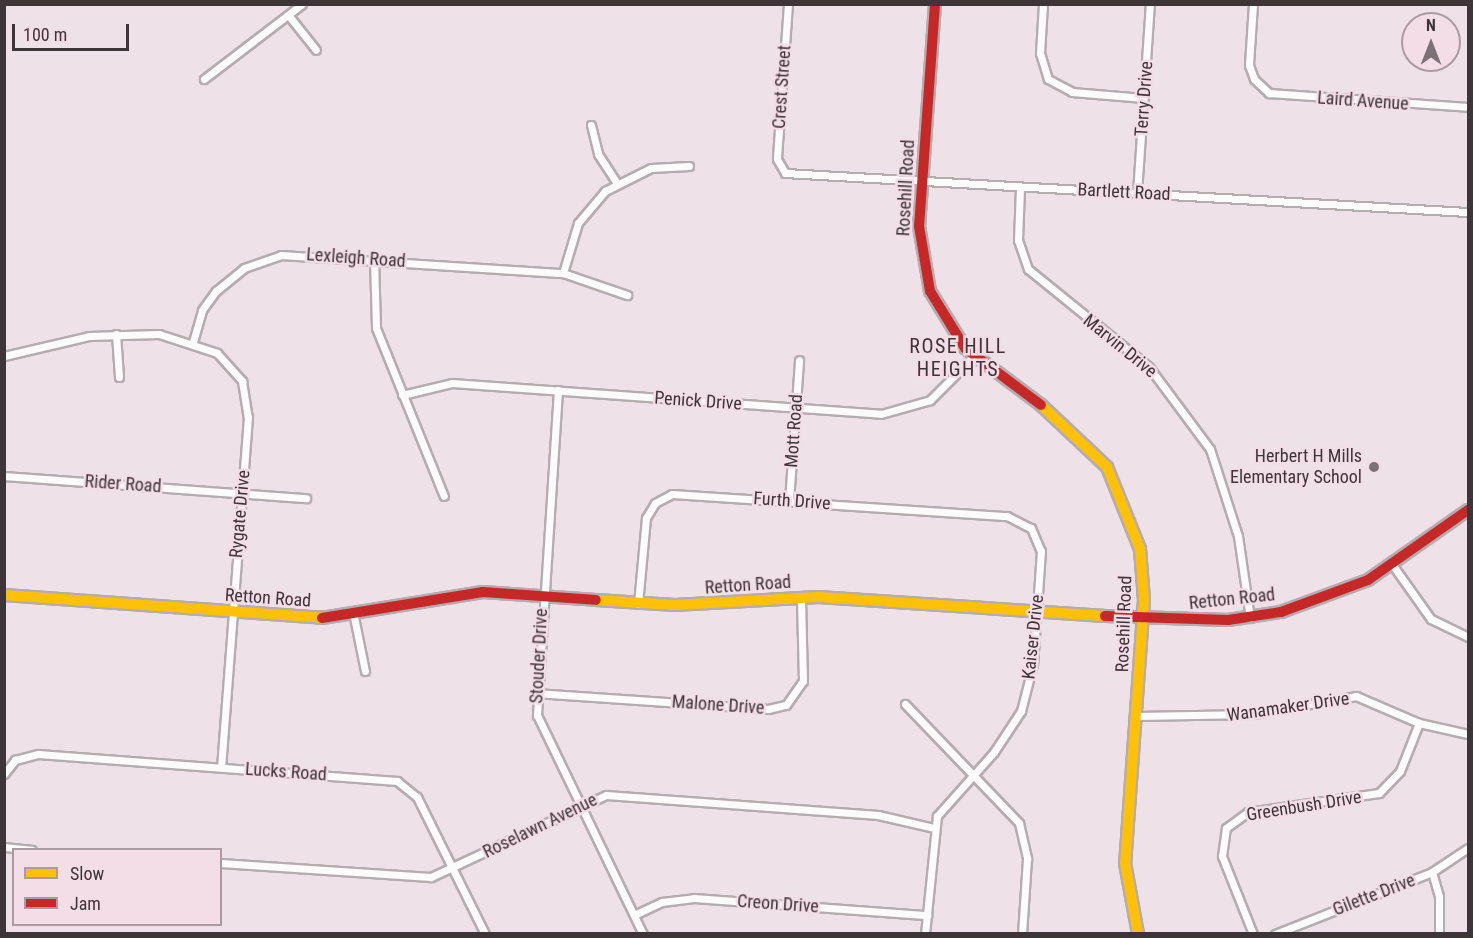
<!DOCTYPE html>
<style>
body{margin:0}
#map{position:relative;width:1473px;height:938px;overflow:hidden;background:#eee2e8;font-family:"Roboto Condensed",sans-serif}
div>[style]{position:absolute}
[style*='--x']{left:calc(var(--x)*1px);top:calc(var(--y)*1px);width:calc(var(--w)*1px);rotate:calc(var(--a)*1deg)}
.roads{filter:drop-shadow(2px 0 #b5acb0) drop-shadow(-2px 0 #b5acb0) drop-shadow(0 2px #b5acb0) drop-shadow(0 -2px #b5acb0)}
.street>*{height:7px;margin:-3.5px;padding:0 3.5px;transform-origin:3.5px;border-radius:3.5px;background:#fcfbfc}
.slow>*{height:10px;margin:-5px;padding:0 5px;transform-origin:5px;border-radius:5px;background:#ffc107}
.jam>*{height:10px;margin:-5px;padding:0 5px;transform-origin:5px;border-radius:5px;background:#c62828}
.dots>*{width:16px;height:16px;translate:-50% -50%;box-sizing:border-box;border:3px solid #f3dde7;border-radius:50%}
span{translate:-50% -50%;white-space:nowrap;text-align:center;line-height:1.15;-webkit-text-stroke:5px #f3dde7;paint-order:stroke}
.street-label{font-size:18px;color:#3e3539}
.poi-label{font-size:18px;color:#3e3539}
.right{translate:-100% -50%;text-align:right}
.neighbourhood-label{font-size:20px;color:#3e3539;letter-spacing:1.5px}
.frame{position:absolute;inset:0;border:6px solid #3e3539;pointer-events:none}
.legend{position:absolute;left:12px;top:848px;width:210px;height:78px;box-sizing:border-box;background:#f3dde7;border:2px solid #ab9aa1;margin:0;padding:8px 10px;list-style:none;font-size:18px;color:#3e3539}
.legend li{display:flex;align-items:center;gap:12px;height:30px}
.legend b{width:30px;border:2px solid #ab9aa1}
.north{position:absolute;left:1401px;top:12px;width:60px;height:60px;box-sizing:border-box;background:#f3dde7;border:2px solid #ab9aa1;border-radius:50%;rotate:0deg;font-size:16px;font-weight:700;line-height:24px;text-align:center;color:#3e3539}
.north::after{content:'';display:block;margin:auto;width:21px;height:27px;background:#7c7276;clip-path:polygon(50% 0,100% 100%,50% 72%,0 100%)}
.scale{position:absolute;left:12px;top:24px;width:117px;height:27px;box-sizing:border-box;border:3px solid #3e3539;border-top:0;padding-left:8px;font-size:18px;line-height:21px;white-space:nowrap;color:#3e3539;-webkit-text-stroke:4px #f3dde7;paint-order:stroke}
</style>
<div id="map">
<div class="roads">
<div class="street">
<i style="--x:788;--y:4;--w:155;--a:94.1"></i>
<i style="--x:777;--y:159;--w:16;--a:60"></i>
<i style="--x:785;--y:173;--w:684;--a:3.27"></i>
<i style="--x:1043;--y:4;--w:49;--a:93.5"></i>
<i style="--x:1040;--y:53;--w:27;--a:73"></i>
<i style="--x:1048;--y:79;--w:27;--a:28"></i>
<i style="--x:1072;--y:92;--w:72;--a:4.8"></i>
<i style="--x:1253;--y:4;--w:61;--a:93.8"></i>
<i style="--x:1249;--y:65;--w:15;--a:70"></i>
<i style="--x:1254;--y:79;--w:21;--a:43"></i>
<i style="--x:1269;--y:93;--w:199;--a:4"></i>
<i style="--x:289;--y:16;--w:43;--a:51.5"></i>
<i style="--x:204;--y:79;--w:123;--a:-37.4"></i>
<i style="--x:591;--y:125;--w:30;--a:76"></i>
<i style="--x:598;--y:154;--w:35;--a:57"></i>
<i style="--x:1020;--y:188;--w:52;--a:92.2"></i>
<i style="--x:1018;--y:240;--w:31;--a:71"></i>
<i style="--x:1028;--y:269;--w:156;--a:39"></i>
<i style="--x:1149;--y:367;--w:102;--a:53.4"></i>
<i style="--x:1210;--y:449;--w:91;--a:72.2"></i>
<i style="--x:1238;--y:536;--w:83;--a:81.7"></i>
<i style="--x:1137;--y:193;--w:189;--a:-86.1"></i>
<i style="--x:374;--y:259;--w:69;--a:88.3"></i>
<i style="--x:376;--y:328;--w:181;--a:68"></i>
<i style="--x:563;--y:273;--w:52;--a:-73.3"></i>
<i style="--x:578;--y:223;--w:42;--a:-49.8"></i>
<i style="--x:605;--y:191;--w:51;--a:-26.6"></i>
<i style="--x:651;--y:168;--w:38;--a:-3"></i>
<i style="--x:116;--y:334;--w:43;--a:86"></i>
<i style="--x:193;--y:342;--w:33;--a:-74"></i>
<i style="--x:202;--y:310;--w:24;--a:-54"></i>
<i style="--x:216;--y:291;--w:36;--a:-39"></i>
<i style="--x:244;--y:268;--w:39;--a:-19"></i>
<i style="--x:281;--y:255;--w:283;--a:3.7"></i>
<i style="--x:563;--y:273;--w:68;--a:19"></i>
<i style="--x:4;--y:356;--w:87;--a:-13.2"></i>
<i style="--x:89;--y:336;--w:70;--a:-1.6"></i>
<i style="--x:159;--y:334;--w:61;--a:18.1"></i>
<i style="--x:217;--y:353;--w:38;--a:48"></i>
<i style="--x:242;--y:381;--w:36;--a:81"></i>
<i style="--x:248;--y:417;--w:351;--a:94.4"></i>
<i style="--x:558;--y:390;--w:326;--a:93.7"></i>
<i style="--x:537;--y:715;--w:243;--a:64.2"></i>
<i style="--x:402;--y:395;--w:51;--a:-13.5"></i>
<i style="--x:452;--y:383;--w:430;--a:4.1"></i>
<i style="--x:881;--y:414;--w:51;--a:-15.9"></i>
<i style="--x:930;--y:400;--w:62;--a:-45"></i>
<i style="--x:4;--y:476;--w:303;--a:4.2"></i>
<i style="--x:789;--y:501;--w:141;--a:-85.9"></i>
<i style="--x:1394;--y:567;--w:64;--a:54.6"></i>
<i style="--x:1431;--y:619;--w:41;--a:25.9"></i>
<i style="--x:638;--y:604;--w:86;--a:-84.7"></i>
<i style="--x:646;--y:518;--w:17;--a:-59"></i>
<i style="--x:655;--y:503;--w:19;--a:-28"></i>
<i style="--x:672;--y:494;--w:336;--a:3.8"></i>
<i style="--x:1007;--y:516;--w:27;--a:27"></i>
<i style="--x:1031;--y:528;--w:25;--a:67"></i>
<i style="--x:1041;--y:551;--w:113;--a:94"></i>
<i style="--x:1033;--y:664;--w:49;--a:104.3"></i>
<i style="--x:1021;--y:711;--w:49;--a:123.4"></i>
<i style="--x:994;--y:752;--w:86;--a:131.7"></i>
<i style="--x:937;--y:816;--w:119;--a:95.8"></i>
<i style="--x:354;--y:617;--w:55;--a:78.5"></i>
<i style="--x:535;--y:693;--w:234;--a:3.9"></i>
<i style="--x:768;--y:709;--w:18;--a:-13"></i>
<i style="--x:786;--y:705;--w:29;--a:-55"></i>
<i style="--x:803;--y:681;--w:84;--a:-91.4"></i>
<i style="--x:905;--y:704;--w:165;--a:46.2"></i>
<i style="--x:1019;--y:823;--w:37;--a:77"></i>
<i style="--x:1027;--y:859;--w:75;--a:93.8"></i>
<i style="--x:1136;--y:716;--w:117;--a:-1"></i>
<i style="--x:1253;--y:714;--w:105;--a:-9.9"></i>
<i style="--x:1356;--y:696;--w:69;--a:23.2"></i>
<i style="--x:1419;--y:723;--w:50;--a:12.7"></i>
<i style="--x:4;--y:774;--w:18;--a:-52"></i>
<i style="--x:15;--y:760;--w:24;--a:-15"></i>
<i style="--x:38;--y:754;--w:360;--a:4.3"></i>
<i style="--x:397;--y:781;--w:26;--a:39"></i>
<i style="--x:417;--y:797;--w:153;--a:63.6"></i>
<i style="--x:4;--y:847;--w:28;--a:6"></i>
<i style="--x:220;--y:863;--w:211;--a:3.8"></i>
<i style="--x:431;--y:877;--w:193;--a:-25.1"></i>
<i style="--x:606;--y:795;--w:273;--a:4.2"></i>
<i style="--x:878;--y:815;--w:57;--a:13.1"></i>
<i style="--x:1432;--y:872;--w:25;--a:74"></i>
<i style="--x:1439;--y:896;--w:38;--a:90"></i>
<i style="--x:634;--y:915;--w:31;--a:-25"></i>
<i style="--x:662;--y:902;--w:32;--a:-7"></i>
<i style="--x:694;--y:898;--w:234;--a:4.2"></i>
<i style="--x:1253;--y:934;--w:84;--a:-111.7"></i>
<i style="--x:1222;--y:856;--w:28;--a:-82"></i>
<i style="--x:1226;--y:828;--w:27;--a:-36"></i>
<i style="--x:1248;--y:812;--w:132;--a:-8.3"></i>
<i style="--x:1379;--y:793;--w:30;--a:-46"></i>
<i style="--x:1400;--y:771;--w:52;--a:-68.4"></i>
<i style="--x:1275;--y:934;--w:169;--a:-21.5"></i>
<i style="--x:1432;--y:872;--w:43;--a:-33.7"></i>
</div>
<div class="slow">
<i style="--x:1041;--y:405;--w:91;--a:43.2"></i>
<i style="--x:1107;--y:467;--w:88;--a:68.1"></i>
<i style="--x:1140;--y:549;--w:51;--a:85.5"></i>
<i style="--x:1144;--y:600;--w:264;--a:94.1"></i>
<i style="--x:1125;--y:863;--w:72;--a:79.6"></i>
<i style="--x:4;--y:595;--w:319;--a:4.1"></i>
<i style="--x:596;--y:600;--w:79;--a:3.6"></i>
<i style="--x:675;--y:605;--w:143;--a:-3.2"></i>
<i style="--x:818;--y:597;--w:288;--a:3.8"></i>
</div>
<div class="jam">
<i style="--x:935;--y:4;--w:223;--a:94.1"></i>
<i style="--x:919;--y:226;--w:66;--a:80.4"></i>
<i style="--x:930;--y:291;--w:67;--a:58.4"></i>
<i style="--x:965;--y:348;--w:95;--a:36.9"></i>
<i style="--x:1105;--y:616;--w:123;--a:1.9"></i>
<i style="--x:1228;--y:620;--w:54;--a:-8.6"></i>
<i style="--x:1281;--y:612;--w:93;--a:-20.2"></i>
<i style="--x:1368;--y:580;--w:122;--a:-35"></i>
<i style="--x:322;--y:618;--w:163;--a:-9.2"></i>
<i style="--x:483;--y:592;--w:113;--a:4"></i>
</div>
</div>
<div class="dots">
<i style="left:1374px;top:467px;background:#7c7276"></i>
</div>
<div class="street-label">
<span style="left:782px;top:87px;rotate:-86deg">Crest Street</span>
<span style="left:1144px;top:99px;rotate:-86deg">Terry Drive</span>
<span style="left:1363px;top:101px;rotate:4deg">Laird Avenue</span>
<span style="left:906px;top:188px;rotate:-87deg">Rosehill Road</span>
<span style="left:1124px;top:192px;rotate:3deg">Bartlett Road</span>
<span style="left:356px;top:258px;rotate:4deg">Lexleigh Road</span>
<span style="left:1120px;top:346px;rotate:39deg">Marvin Drive</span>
<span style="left:698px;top:401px;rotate:4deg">Penick Drive</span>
<span style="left:794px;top:431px;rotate:-86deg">Mott Road</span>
<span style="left:123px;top:484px;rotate:4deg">Rider Road</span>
<span style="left:792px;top:501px;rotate:4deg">Furth Drive</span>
<span style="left:240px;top:514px;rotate:-85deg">Rygate Drive</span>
<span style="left:748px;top:585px;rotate:-4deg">Retton Road</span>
<span style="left:268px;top:598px;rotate:4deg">Retton Road</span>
<span style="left:1232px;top:599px;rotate:-6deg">Retton Road</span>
<span style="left:1124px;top:624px;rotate:-88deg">Rosehill Road</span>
<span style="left:1033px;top:637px;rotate:-84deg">Kaiser Drive</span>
<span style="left:539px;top:656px;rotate:-87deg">Stouder Drive</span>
<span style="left:718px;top:705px;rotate:4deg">Malone Drive</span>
<span style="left:1288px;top:707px;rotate:-8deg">Wanamaker Drive</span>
<span style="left:286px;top:772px;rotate:4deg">Lucks Road</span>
<span style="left:1304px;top:806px;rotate:-9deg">Greenbush Drive</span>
<span style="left:540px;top:826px;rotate:-26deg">Roselawn Avenue</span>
<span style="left:1374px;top:895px;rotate:-21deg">Gilette Drive</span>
<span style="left:778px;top:904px;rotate:4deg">Creon Drive</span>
</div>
<div class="poi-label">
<span class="right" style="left:1362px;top:467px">Herbert H Mills<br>Elementary School</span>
</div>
<div class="neighbourhood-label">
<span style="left:958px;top:358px">ROSE HILL<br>HEIGHTS</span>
</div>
<div class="frame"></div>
<ul class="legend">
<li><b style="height:8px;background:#ffc107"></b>Slow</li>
<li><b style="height:8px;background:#c62828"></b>Jam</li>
</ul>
<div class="north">N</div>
<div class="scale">100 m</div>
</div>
